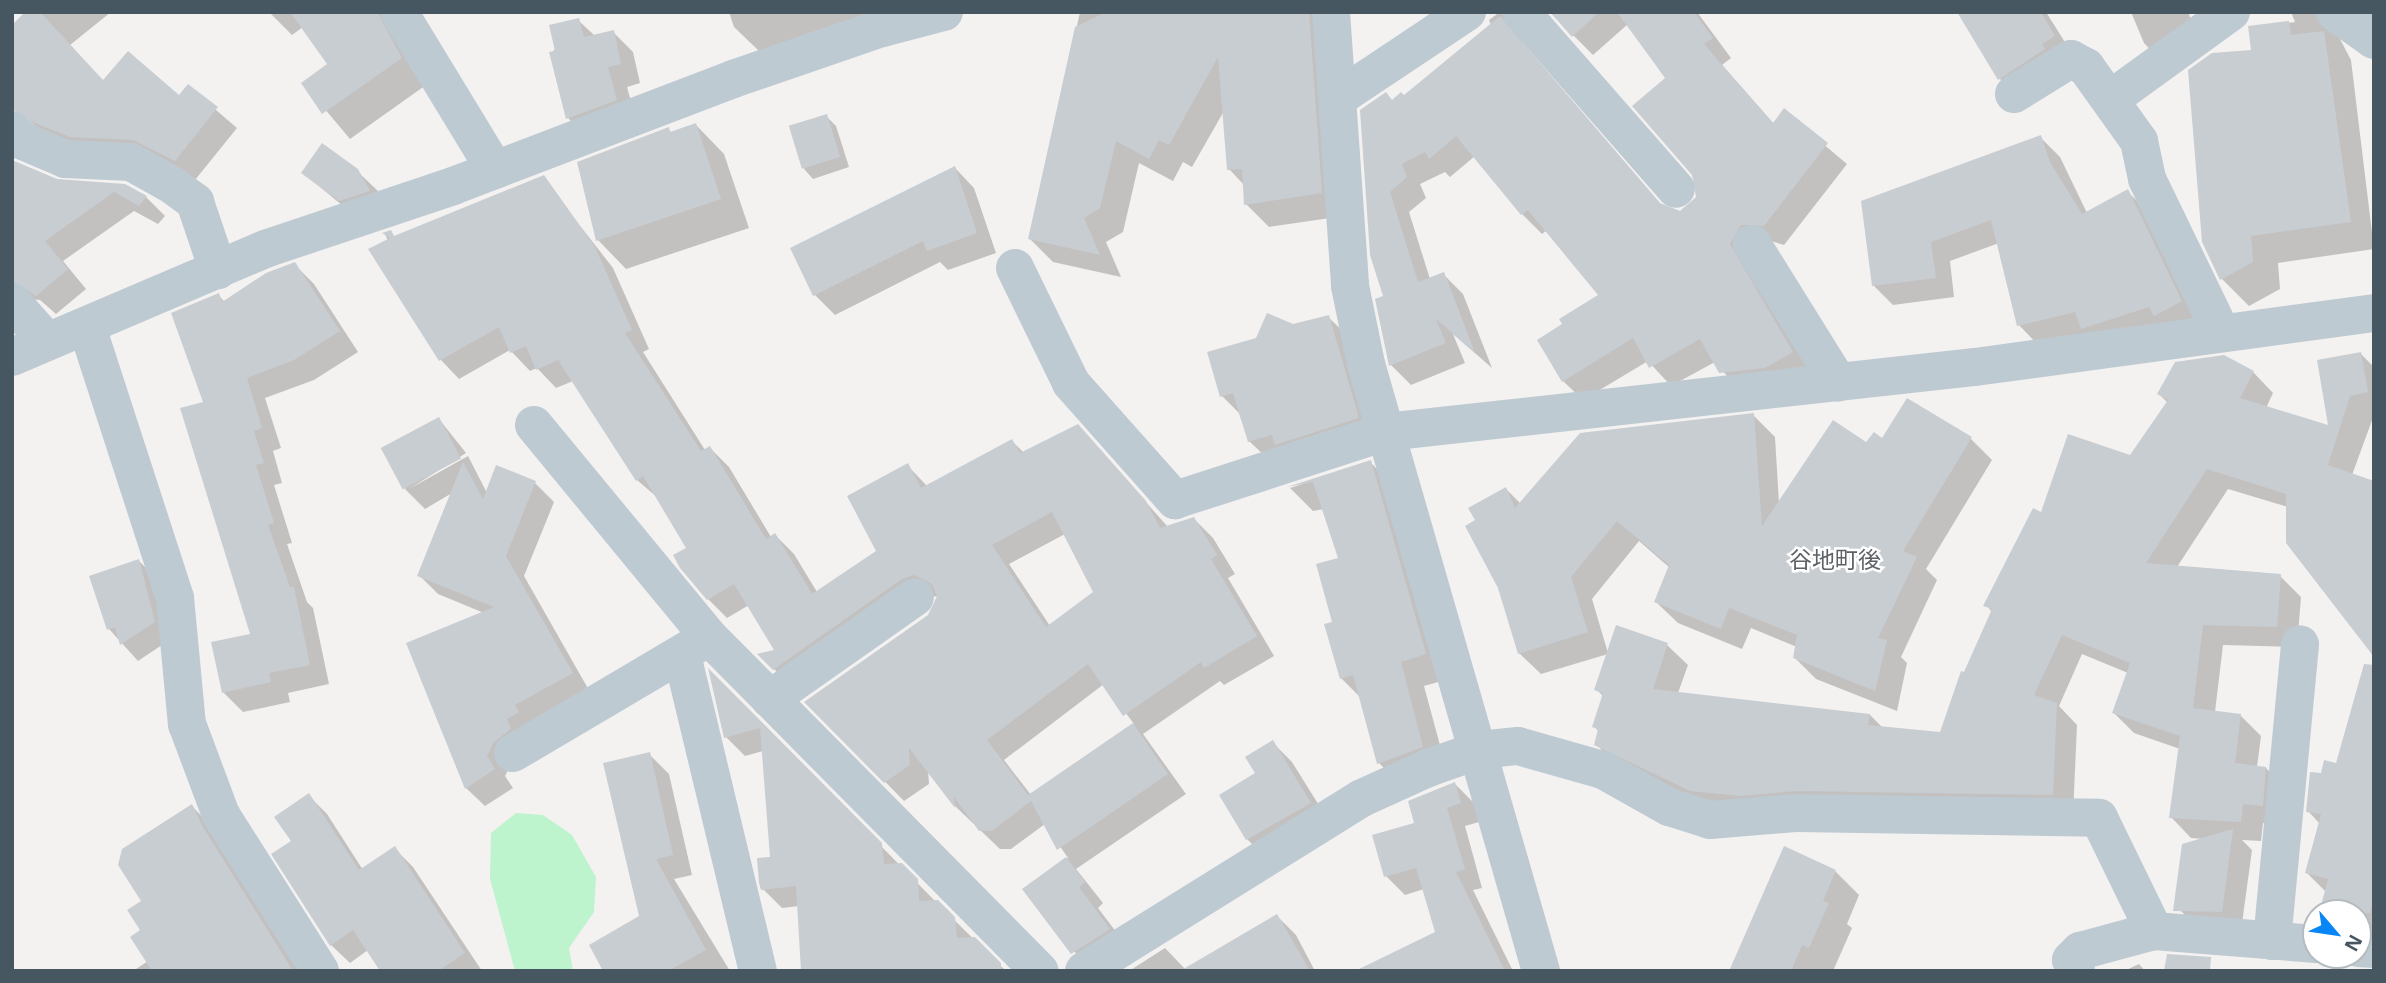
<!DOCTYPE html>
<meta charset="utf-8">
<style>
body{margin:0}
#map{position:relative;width:2386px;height:983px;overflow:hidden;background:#f4f1f1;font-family:"Open Sans","Noto Sans JP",sans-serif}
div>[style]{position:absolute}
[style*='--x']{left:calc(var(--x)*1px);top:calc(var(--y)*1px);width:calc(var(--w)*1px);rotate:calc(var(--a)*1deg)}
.green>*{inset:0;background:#bdf4cd}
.shadow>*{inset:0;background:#0003}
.building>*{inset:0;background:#c8cdd2;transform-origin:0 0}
.street>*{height:38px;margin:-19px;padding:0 19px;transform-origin:19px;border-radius:19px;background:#becad2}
span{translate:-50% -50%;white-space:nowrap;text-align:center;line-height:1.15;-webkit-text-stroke:5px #fff;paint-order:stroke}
.quarter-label{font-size:23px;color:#5d6267}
.frame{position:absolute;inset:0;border:14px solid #475761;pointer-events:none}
.north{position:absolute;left:2302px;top:899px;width:70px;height:70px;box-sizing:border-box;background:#fff;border:2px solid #b5bcc0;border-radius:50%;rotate:119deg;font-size:19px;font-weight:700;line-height:28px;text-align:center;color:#475761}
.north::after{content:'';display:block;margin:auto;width:24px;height:32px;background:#0986f6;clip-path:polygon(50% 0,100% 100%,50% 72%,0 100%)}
</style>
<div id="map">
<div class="green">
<i style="clip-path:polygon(516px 813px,543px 815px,572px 835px,596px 877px,594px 912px,569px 948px,573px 971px,515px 971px,490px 879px,491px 833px)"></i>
</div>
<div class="shadow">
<i style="clip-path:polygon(28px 12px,111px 12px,70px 45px,103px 81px,179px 97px,188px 86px,237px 128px,195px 180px,91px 157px,37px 128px,12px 103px)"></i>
<i style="clip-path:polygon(269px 12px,384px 12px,426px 85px,350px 139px,303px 83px,330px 65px,303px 27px,292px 35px)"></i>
<i style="clip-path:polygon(729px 12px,917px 12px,759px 51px,734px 27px)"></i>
<i style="clip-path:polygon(1080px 12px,1330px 12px,1344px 216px,1269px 227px,1246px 204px,1245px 186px,1229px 169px,1224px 111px,1192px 167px,1183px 162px,1173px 181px,1139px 163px,1123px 232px,1106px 242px,1121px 277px,1053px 262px,1030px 239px)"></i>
<i style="clip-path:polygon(1500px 12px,1519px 32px,1524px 48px,1662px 206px,1680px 212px,1698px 197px,1667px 78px,1628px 24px,1593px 55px,1550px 12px,1697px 12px,1731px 58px,1722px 65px,1774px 124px,1784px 111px,1847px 164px,1784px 245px,1771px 241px,1812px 372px,1741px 392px,1715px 362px,1671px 386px,1648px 361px,1583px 400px,1563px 381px,1564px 325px,1601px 295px,1547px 230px,1542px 234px,1522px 214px,1475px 156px,1450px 177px,1445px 172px,1420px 184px,1426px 198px,1409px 212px,1430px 279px,1443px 274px,1463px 294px,1492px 368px,1453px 334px,1465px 363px,1411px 385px,1391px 365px,1385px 297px,1392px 102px,1404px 97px,1491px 25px,1489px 20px)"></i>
<i style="clip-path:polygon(1980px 12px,2046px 12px,2073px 55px,2019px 98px,2000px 79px)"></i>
<i style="clip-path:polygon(2131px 12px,2188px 12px,2200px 41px,2163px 63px,2144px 43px)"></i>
<i style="clip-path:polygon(2291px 12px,2374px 12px,2374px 21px,2340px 39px,2351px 60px,2374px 249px,2278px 263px,2280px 289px,2249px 306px,2222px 279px,2253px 51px,2250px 28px,2295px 22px)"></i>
<i style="clip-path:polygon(578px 20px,595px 36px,613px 32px,633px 52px,640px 83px,627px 87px,636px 120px,587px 138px,568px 118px,551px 54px)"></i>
<i style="clip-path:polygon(826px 116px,836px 126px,849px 167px,813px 179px,804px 169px)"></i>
<i style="clip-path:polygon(696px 125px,724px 154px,749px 228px,626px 269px,598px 240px,668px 129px,673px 134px)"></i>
<i style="clip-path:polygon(2040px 137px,2060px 157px,2087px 213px,2127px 191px,2147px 211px,2200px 321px,2038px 345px,2019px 325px,1999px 243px,1950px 261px,1954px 297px,1893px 305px,1873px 285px)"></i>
<i style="clip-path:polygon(12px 161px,56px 181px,146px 197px,165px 216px,158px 224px,134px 211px,63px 261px,86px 289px,56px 314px,40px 300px,29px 299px,12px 283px)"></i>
<i style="clip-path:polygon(955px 168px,974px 188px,996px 253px,948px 270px,940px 262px,835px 315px,815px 295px,792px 249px)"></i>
<i style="clip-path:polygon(357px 171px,378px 191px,360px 220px,303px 173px)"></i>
<i style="clip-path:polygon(evenodd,552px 190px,613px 268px,649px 349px,643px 352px,705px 450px,710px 448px,729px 467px,771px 537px,775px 535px,794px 554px,817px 592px,878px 551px,907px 465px,927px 486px,1012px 441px,1024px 453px,1078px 426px,1168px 527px,1194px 519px,1213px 538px,1235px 574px,1228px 578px,1274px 656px,1224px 685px,1220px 681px,1143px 734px,1186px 794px,1076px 869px,1103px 903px,1098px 908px,1129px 949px,1090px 971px,1025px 889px,1068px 858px,1045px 824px,1011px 849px,1000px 849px,956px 807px,928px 769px,929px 784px,904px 801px,807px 702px,929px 616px,939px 596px,922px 598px,793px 688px,760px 655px,777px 651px,749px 605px,727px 618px,708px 599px,688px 548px,658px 498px,637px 480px,573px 381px,556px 388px,537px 368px,530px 371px,510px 350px,459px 379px,441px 360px,385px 234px,396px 238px,552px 190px,1065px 534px,1096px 592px,1050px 626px,1009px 564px,1065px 534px,552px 190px,1104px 684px,1134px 724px,1031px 795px,1004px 760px,1104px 684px)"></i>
<i style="clip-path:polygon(294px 264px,314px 284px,358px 352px,314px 380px,265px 398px,281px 448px,273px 451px,282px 483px,274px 485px,292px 543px,287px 544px,307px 602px,313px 608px,329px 684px,288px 693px,290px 702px,243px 712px,223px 692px,252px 635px,205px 403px,218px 295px,225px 302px)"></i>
<i style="clip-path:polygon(1328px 317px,1346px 334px,1375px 435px,1267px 458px,1249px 441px,1239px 413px,1222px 396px,1258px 339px)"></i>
<i style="clip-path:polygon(2361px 354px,2374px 367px,2374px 415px,2352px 475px,2288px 507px,2228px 489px,2177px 567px,2280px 576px,2301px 597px,2297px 647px,2223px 645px,2215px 712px,2240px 715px,2261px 736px,2257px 767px,2266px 768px,2286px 789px,2283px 826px,2263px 823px,2261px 841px,2242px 840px,2252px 850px,2241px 931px,2195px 925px,2175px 905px,2205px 839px,2191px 838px,2171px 817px,2180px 749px,2134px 733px,2114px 713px,2128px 673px,2082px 654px,2059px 706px,2077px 725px,2073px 815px,1712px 810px,1616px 765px,1596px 744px,1599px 732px,1594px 726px,1604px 697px,1596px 689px,1608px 654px,1541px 674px,1519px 653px,1477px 521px,1506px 489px,1521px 504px,1753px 415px,1775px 437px,1779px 503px,1867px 445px,1971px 439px,1992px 460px,1926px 569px,1937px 580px,1901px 657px,1907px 663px,1897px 711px,1816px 679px,1794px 657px,1797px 647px,1751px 628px,1742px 649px,1678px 623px,1656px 602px,1670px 568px,1639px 541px,1592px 599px,1608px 653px,1667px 645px,1688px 665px,1678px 693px,1870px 715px,1883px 728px,1941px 734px,1993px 613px,1986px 605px,2042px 515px,2131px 458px,2168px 403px,2159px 394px,2253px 372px,2273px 393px,2266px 408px,2330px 428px)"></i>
<i style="clip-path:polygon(439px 419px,466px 453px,409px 489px,468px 456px,487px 493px,535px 483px,554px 502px,524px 576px,590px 692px,513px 761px,505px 776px,513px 788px,485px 806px,466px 788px,484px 613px,438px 594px,419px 575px,452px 493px,425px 509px,405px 489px)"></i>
<i style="clip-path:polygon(1370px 462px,1395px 487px,1449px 679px,1424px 686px,1447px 771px,1403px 787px,1379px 763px,1361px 698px,1341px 678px,1334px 623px,1340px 559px,1324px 509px,1313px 511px,1290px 488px)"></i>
<i style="clip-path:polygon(139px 561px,156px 578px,171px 639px,138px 661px,109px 629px)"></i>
<i style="clip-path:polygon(711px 673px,936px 902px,1006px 971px,803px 971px,799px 906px,782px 908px,763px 889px,772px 858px,763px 751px,745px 756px,726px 737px)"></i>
<i style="clip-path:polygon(2374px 684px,2374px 947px,2358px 944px,2358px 913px,2321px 913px,2326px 892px,2307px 873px,2320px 824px,2308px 811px,2322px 775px,2337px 765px)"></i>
<i style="clip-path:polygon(1272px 742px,1292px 762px,1330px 823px,1267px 859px,1247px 839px,1258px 773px)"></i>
<i style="clip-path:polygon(649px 754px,669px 774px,692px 875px,674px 879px,730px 971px,605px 971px,641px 917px)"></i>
<i style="clip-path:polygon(1455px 784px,1473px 802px,1479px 822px,1465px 826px,1482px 888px,1473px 890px,1513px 971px,1406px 971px,1437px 933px,1424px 889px,1405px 895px,1386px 876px,1417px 824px)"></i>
<i style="clip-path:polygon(309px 796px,327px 814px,363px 870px,394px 848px,413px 867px,482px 971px,382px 971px,368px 950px,350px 963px,331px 945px,294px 841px)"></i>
<i style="clip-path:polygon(192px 806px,211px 826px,301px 971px,133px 971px,148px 961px,143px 901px)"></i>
<i style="clip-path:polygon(1835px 871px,1859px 895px,1847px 924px,1852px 928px,1833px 971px,1731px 971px)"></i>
<i style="clip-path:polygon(1277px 916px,1296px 935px,1315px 971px,1129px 971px,1165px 948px,1186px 970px)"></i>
<i style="clip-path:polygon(2139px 964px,2145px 971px,2124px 971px)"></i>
<i style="clip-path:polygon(2332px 967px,2360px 971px,2331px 971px)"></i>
</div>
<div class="building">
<i style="clip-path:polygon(25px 12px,40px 12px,103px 80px,128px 51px,179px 95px,188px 84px,218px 107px,175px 161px,133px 140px,70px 137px,35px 123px,12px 109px,12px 25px)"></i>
<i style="clip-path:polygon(290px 12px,377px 12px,402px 58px,322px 114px,301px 83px,327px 64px)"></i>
<i style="clip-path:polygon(1106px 12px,1309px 12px,1322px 193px,1244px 205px,1242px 169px,1227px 170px,1218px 57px,1169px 145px,1159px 140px,1149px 159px,1116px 141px,1100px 208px,1084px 218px,1100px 255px,1028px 239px,1075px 27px)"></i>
<i style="clip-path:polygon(1550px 12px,1599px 12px,1572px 37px)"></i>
<i style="clip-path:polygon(1617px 12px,1694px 12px,1713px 38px,1704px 44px,1773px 123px,1784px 108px,1828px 143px,1764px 226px,1741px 225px,1730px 244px,1793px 352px,1765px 368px,1719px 373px,1700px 339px,1649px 368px,1633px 338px,1562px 382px,1537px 340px,1562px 324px,1559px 319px,1598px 295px,1528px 210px,1521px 215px,1456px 136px,1429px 159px,1425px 152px,1402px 164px,1407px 177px,1390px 192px,1418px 282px,1444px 272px,1475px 353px,1436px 319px,1446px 343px,1389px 366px,1375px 299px,1383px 296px,1370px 255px,1360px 110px,1386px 92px,1392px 100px,1401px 92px,1404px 95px,1500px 16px,1660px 203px,1680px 211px,1696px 197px,1692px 175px,1632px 106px,1665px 78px)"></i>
<i style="clip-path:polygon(1957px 12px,2041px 12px,2055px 36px,2042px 44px,2045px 49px,1998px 80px)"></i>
<i style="clip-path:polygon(579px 18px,584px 37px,614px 30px,621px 64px,608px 67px,617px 100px,566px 119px,549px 52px,555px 51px,549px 25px)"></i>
<i style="clip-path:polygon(2289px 21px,2291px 35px,2324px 31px,2351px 222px,2251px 236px,2253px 262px,2220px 280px,2202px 242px,2188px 70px,2212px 53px,2251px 50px,2248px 26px)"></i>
<i style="left:827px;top:114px;width:45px;height:40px;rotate:73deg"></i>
<i style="clip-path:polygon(696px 123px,721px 199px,596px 241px,577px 162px,669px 127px,670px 132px)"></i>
<i style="clip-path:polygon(2041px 135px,2050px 162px,2082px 214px,2128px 189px,2182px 301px,2154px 316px,2149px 307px,2081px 329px,2075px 312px,2017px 326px,1991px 220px,1931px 242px,1936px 278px,1872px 286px,1861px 201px)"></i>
<i style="clip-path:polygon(322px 143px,358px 169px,370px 191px,339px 201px,301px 173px)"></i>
<i style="clip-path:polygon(12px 160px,57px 179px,125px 184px,147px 196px,139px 206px,114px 192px,45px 241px,68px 269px,36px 296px,12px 281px)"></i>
<i style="clip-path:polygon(955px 166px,977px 233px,927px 251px,923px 241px,813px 296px,790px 248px)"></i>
<i style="clip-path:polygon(evenodd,544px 175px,595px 247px,632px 330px,625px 333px,701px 451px,710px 446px,766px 539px,775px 533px,812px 594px,876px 551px,847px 496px,908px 463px,921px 488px,1012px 439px,1020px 453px,1078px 424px,1146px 501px,1160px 528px,1194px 517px,1217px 555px,1211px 559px,1257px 636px,1204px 668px,1201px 662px,1123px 716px,1088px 664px,987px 740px,1028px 795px,1133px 723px,1168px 774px,1057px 850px,1031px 801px,992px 831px,979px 831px,954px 797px,955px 808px,909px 748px,910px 765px,884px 783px,804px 702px,928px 615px,937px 596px,932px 584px,914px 575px,902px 579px,773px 670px,757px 654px,774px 650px,734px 584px,707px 600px,680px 568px,673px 555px,686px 548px,643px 476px,636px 481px,558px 360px,536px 370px,526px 346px,510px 353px,499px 327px,439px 361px,368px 249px,390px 238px,382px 233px,391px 230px,394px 236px,544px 175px,1052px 512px,1093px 592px,1046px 627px,992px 545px,1052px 512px)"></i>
<i style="clip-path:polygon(295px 262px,340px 331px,294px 360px,247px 378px,262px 428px,254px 431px,264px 463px,256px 465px,274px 523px,268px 525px,290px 587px,294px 587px,310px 665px,269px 673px,271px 682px,222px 693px,211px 642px,250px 634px,180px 408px,203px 402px,171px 313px,219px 293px,222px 302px,266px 273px)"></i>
<i style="clip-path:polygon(1267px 313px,1293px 324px,1329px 315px,1359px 418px,1275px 445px,1272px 435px,1248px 442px,1233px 393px,1220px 397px,1207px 352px,1256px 338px)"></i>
<i style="clip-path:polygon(2361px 352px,2368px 392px,2350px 396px,2328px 465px,2374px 481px,2374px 657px,2286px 543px,2286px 494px,2207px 469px,2146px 563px,2281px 574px,2277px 627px,2203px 625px,2193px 708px,2241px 714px,2235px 763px,2266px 767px,2263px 806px,2243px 804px,2241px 822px,2169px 818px,2180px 736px,2112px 713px,2130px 663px,2062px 635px,2034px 695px,2057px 703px,2053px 795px,1796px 791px,1741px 796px,1690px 791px,1594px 745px,1598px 729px,1592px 727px,1603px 693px,1594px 690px,1616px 625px,1668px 643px,1653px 689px,1870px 714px,1868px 725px,1940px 732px,1961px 671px,1964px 672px,1992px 609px,1983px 606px,2033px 508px,2041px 512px,2068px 434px,2130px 455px,2168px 400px,2157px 394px,2175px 362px,2224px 355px,2254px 371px,2240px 398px,2328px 425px,2317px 360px)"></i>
<i style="clip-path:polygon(1907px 398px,1972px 437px,1903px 551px,1917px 557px,1878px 638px,1887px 640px,1875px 691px,1793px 658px,1797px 635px,1729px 608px,1721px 629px,1654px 602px,1669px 565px,1617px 521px,1571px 577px,1588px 632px,1518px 654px,1498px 588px,1465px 526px,1475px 520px,1468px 508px,1506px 487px,1515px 508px,1580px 433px,1754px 413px,1762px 526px,1833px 420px,1866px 442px,1874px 432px,1882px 438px)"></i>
<i style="left:439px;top:417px;width:47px;height:66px;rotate:62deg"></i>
<i style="clip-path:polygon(1371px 460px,1426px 654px,1401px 662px,1423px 747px,1377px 764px,1353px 675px,1340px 679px,1324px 624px,1332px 622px,1316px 564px,1338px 558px,1313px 482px,1287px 487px)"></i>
<i style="clip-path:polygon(463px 462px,483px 499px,496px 465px,536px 481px,506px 556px,573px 673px,515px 705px,519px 712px,507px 719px,511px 729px,494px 742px,487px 756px,495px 769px,465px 789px,406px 643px,494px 607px,417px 576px)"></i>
<i style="clip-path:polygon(139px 559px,155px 622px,120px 645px,115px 627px,107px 630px,89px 576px)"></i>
<i style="clip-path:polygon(2364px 664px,2374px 665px,2374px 897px,2370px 913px,2319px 913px,2328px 879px,2305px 873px,2321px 814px,2306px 812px,2310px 772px,2321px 773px,2324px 760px,2336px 763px)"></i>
<i style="clip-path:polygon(708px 668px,882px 843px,884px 864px,902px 863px,918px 879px,919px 901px,938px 900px,955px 917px,957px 938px,975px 937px,1001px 963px,1001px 971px,801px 971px,796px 886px,761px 890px,759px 883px,757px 858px,770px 857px,760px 728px,724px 738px)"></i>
<i style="clip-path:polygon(1273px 740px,1311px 803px,1246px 840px,1219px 795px,1255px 773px,1245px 757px)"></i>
<i style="clip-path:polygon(650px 752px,673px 855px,656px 859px,706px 950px,668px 971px,603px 971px,589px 945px,639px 916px,603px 763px)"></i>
<i style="clip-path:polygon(1455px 782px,1461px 803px,1447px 808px,1465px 869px,1456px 872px,1505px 971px,1355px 971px,1435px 932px,1416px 868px,1384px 877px,1372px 835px,1414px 823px,1408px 801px)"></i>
<i style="clip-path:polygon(309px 793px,359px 870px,395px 846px,465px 953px,438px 971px,380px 971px,353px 930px,330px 946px,271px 854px,291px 841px,274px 817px)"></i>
<i style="clip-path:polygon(192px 804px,203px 827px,293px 971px,152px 971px,130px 937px,140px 930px,127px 910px,141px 901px,118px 865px,122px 849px)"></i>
<i style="clip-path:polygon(2233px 829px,2222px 912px,2173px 911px,2182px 844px)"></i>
<i style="clip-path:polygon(1784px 846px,1836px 870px,1823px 901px,1829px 903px,1809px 948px,1802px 945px,1791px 971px,1729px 971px)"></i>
<i style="clip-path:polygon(1066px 857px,1085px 882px,1079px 887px,1110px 929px,1071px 954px,1022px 889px)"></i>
<i style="clip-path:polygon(1277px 914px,1310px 971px,1180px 971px)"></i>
<i style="clip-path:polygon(2167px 954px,2211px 957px,2210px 971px,2164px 971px)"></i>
</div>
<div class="street">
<i style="--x:399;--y:12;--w:185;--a:58.7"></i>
<i style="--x:1331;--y:12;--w:275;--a:86"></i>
<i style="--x:1350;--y:286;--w:80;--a:78.4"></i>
<i style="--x:1366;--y:364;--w:632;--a:73.92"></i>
<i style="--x:1521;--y:12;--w:235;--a:48.8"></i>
<i style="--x:2335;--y:12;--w:48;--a:35.7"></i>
<i style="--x:2014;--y:94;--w:67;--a:-31.6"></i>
<i style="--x:2071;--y:59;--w:17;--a:28"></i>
<i style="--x:2086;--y:67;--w:91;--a:54.4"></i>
<i style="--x:2139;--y:141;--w:39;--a:78"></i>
<i style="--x:2147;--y:179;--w:170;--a:64.2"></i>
<i style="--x:1338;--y:98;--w:155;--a:-33.7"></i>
<i style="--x:2112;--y:98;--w:147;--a:-35.9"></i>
<i style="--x:12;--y:130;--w:16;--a:45"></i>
<i style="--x:23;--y:141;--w:46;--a:23.2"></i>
<i style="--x:65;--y:159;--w:66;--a:2.6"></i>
<i style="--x:131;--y:162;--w:47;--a:29.3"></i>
<i style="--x:172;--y:185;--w:29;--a:36"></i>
<i style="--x:195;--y:202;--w:72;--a:71.3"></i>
<i style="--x:1752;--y:244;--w:163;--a:58.1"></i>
<i style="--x:1015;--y:268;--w:128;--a:64"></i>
<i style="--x:1071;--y:383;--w:157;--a:48.4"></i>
<i style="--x:1175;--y:500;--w:222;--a:-17.9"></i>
<i style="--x:1386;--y:432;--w:593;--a:-6.3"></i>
<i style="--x:1975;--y:367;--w:403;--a:-7.7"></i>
<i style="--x:12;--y:302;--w:52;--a:48.1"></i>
<i style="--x:87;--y:327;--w:285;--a:72"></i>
<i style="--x:175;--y:598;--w:127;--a:84.6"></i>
<i style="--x:187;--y:724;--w:97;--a:69.5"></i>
<i style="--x:221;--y:815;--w:185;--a:57.6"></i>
<i style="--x:12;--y:357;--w:278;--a:-23.1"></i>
<i style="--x:268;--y:248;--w:195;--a:-18.5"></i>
<i style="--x:453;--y:186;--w:300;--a:-20.9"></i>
<i style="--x:733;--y:79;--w:157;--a:-18.9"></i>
<i style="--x:882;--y:28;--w:64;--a:-14.5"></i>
<i style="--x:534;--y:425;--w:275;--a:50.5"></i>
<i style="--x:709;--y:637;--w:470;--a:45.3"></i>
<i style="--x:682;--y:655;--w:325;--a:76.5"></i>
<i style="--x:770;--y:699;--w:177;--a:-35.1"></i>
<i style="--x:513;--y:753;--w:218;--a:-30.6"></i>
<i style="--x:2272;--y:941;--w:298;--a:-84.6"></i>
<i style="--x:2358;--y:948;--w:16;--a:4"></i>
<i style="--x:1084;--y:971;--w:327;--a:-31.9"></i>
<i style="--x:1362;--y:798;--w:72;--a:-24.4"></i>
<i style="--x:1428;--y:768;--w:54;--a:-19.4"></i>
<i style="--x:1479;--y:750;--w:39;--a:-6"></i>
<i style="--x:1518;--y:746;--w:88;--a:15.8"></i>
<i style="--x:1603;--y:770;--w:76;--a:29.3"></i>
<i style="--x:1669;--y:807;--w:43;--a:17.6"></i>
<i style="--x:1710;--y:820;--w:86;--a:-4.7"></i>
<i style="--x:1796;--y:813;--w:303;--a:0.9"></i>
<i style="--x:2099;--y:818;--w:126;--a:64"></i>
<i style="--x:2154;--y:931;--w:163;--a:4.6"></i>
<i style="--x:2076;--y:971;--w:12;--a:-114"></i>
<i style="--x:2071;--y:960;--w:13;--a:-45"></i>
<i style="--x:2080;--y:951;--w:77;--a:-15.1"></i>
</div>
<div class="quarter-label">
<span style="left:1835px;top:559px">谷地町後</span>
</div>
<div class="frame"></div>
<div class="north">N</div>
</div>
